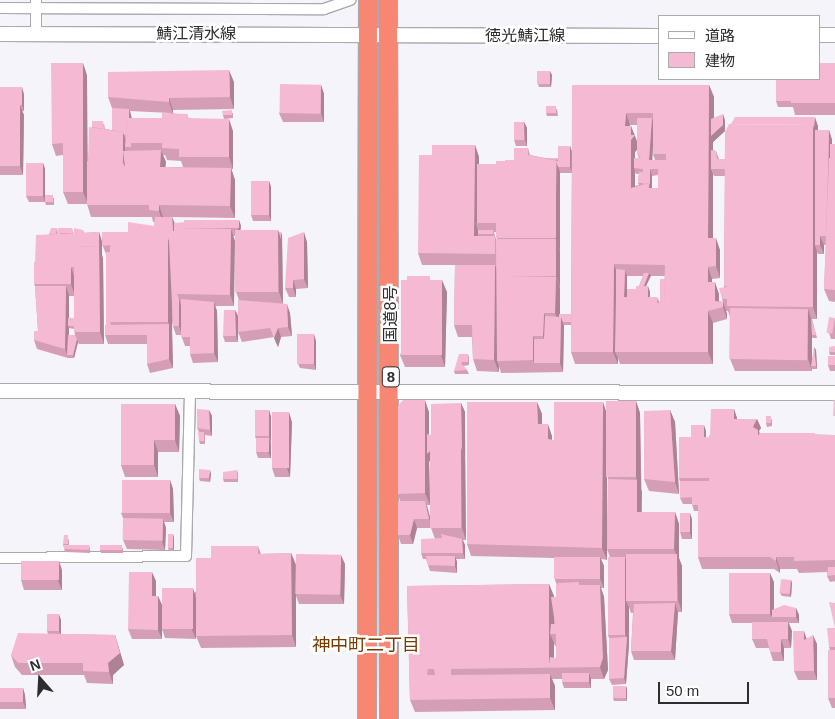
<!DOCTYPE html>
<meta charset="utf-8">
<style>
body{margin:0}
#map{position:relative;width:835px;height:719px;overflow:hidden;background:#f4f4fa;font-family:Helvetica,"Noto Sans JP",sans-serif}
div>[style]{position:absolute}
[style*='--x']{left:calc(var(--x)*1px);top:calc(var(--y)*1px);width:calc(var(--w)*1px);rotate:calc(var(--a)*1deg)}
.roads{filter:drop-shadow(1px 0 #a9a9af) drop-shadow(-1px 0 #a9a9af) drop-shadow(0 1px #a9a9af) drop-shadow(0 -1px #a9a9af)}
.street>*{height:10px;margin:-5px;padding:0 5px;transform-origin:5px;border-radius:5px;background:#fff}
.secondary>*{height:14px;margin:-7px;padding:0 7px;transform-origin:7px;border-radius:7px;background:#fff}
.highway>*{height:18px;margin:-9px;padding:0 9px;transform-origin:9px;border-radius:9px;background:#f78672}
.wall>*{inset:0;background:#d49fb6}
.shaded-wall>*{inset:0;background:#ac8294}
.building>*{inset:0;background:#f6b9d4;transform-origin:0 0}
span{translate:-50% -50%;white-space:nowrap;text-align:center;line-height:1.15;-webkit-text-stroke:5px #fff;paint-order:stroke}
.shield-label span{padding:1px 4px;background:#fff;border:1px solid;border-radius:4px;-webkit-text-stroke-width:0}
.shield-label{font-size:15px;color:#2d2d30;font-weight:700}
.street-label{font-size:16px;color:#2d2d30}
.neighbourhood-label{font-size:18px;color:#753d03}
.legend{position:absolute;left:658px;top:15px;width:162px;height:65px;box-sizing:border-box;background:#fff;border:1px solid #ababac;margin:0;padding:6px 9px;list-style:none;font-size:15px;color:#2d2d30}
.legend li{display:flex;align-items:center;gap:10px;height:25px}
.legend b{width:25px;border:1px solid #ababac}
.north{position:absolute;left:15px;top:654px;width:50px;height:50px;-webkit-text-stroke:4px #fff;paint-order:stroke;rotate:341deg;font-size:14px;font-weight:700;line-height:20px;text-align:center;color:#2d2d30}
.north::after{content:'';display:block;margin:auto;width:18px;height:22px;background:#2d2d30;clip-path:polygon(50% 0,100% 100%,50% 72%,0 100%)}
.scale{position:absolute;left:658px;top:682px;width:91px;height:22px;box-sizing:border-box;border:2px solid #2d2d30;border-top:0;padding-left:6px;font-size:15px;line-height:18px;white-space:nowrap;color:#2d2d30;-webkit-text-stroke:4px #fff;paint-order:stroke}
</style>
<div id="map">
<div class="roads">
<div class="street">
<i style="--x:36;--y:0;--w:34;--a:90"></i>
<i style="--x:0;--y:8;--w:324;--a:0.2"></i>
<i style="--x:324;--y:9;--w:28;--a:-19"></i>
<i style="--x:0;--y:558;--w:186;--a:-0.6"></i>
<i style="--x:186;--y:556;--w:165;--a:-88.6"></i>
</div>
<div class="secondary">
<i style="--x:0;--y:34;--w:659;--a:0.17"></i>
<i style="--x:819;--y:35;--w:16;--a:0"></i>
<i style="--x:0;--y:391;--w:835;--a:0.14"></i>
</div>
<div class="highway">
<i style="--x:388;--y:0;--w:719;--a:89.92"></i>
<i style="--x:367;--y:719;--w:719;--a:-89.92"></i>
</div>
</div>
<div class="wall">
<i style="clip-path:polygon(835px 63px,835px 115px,795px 115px,793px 107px,778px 107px,776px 101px)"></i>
<i style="clip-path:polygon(evenodd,87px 75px,87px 161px,88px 161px,92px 127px,104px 124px,105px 129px,112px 130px,112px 108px,108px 97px,234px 82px,234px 109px,173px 110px,173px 113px,233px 131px,233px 169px,231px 169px,235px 180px,235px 218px,172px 217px,174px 223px,239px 220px,241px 226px,240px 230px,278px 230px,279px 232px,282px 235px,283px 304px,290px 313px,292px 336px,281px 337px,278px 347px,274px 337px,242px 342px,238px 332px,239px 300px,236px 292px,235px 236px,233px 236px,234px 306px,215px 306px,217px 311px,218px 362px,193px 363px,190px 354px,190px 346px,185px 346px,181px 335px,176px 335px,173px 326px,172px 321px,173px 368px,150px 373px,147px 364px,147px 344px,108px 344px,105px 335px,106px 325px,106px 254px,102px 244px,102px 255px,103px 259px,104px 344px,79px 344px,78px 342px,74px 358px,68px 358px,37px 349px,34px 340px,38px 331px,35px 286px,34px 284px,49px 234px,57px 228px,58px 234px,72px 228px,73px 233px,83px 230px,84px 233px,99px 232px,102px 241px,128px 232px,154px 226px,155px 222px,153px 222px,152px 217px,91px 217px,87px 204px,68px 204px,63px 192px,63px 155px,56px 156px,52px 144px,87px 75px,130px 111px,170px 113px,162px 118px,132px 118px,131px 115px,130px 111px,87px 75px,163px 155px,165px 155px,167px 160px,181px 161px,183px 167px,165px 167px,166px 162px,163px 155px,87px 75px,69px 296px,74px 296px,74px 318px,69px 318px,69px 296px,87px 75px,69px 328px,74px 329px,75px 335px,69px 335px,69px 328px)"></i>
<i style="clip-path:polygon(552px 75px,551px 87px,539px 87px,538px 84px)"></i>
<i style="clip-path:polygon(321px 85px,324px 94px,324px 122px,283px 122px,279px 113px)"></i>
<i style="clip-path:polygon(evenodd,572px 85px,709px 85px,714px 97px,714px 118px,725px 120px,725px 131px,713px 142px,713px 150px,716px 151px,719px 159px,725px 159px,818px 126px,818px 130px,829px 130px,832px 140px,832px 144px,835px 144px,835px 302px,829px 301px,824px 289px,826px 245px,824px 245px,824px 254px,818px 254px,817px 252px,817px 319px,812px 319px,817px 338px,813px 338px,812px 337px,812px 359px,816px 350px,817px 369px,812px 369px,812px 371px,735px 371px,730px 359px,730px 317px,728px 311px,726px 311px,727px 314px,727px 319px,713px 323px,713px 364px,620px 364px,618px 358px,618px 364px,575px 364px,571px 352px,571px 325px,564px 325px,563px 372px,501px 373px,499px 366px,499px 372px,477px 371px,473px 359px,472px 337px,458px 337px,454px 325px,455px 265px,422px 265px,418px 253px,432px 155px,475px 145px,479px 157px,479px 164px,496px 164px,505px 161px,514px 160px,528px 148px,530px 155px,545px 158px,557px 158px,558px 161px,570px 146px,572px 152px,572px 85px,630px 125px,637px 125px,637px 141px,631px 126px,630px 126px,630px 125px,572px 85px,653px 143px,653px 154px,655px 160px,652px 160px,653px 143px,572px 85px,637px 150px,637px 153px,639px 158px,635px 158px,635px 152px,637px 150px,572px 85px,635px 172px,636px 174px,639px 174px,638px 183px,639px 185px,635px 186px,635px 172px,572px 85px,560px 173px,572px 173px,571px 314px,560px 314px,560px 173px,572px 85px,713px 174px,714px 176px,725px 176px,724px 287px,722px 299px,723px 302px,719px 301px,719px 294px,712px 282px,712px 279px,720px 278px,720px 250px,713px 238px,713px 174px,572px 85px,658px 175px,658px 188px,652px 188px,652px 176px,658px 175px,572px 85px,494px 232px,497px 232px,497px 239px,496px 239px,495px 236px,494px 232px,572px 85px,627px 276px,643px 276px,639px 286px,627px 297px,627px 276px,572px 85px,650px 276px,665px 276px,660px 303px,657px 297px,650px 297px,650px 292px,646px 286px,650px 276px)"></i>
<i style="clip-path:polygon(0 87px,24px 94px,24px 111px,22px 111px,24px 115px,23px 175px,0 175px)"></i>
<i style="clip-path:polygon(557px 109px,558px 116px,547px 116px,546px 113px)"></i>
<i style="clip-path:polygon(233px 113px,233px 118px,224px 119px,223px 115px)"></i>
<i style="clip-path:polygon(524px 122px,527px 128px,527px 146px,516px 146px,514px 140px)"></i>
<i style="clip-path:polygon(43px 163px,45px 169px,45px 195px,54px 198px,54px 205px,46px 205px,45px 202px,29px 202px,26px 196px)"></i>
<i style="clip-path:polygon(269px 181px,271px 187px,271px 221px,253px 221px,251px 215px)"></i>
<i style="clip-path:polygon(307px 242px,308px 288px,296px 289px,296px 297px,289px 297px,285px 288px)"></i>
<i style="clip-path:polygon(432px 280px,447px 292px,445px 367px,405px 367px,400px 355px)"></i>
<i style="clip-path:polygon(235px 310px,238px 316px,238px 342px,225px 342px,223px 336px)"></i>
<i style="clip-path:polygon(835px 318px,835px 339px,831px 339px,829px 333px)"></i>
<i style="clip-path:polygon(316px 341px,316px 370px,300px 368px,297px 362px)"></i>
<i style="clip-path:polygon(835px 346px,835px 355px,830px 355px,829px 352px)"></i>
<i style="clip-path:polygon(468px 354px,469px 357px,469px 365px,463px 366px,467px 370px,469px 374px,455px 374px,454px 371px)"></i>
<i style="clip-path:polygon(835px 356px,835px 371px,830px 371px,828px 365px)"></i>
<i style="clip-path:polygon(evenodd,636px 401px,640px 413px,642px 512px,675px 512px,679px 524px,679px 558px,682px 566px,682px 612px,678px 612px,675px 660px,634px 660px,631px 651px,633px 613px,631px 613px,629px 607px,629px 644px,626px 684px,612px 685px,609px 679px,609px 638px,608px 635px,610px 557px,607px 549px,608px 480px,607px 467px,607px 560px,601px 559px,604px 566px,604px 588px,601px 588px,604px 597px,608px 670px,604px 679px,591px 679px,591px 688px,564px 688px,562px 682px,562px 679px,552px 679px,555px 686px,555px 710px,415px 712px,410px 700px,407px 586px,549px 584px,554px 597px,556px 597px,557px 585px,555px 580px,554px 558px,471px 556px,467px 544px,537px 402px,542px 414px,542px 424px,552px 436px,552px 440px,554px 440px,606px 413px,636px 401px,554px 643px,555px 646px,556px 646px,556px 658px,554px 658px,554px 643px)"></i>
<i style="clip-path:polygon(evenodd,461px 403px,465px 412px,466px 540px,463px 540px,465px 545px,465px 559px,456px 559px,457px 562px,457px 573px,430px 571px,426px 559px,423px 559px,421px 553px,435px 539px,431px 528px,417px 528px,413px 544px,401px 544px,398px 535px,400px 501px,398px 494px,429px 412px,429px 435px,431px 435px,461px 403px,429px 460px,430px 463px,431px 522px,427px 505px,430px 505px,429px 460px)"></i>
<i style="clip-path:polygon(175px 404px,180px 416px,179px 452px,158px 452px,158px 477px,125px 477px,121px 465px)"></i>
<i style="clip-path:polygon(734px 409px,737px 419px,757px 419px,761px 428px,759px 431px,759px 433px,835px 435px,835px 708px,832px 708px,828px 698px,830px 650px,829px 647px,835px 628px,835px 581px,830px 582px,827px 576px,827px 572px,799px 573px,797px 569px,780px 569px,780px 573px,774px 569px,702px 569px,698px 557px,698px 511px,694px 511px,692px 504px,683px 504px,680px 498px,680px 481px,679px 478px,691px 437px,706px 431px,706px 437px,709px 437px,710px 435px)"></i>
<i style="clip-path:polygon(209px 410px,212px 416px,212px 436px,205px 435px,205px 444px,200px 444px,199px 441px,199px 432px,197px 428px)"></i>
<i style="clip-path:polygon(269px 410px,271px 417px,271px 458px,258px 458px,256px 452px,256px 439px,255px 436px)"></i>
<i style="clip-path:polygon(670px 410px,675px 422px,679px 494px,649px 491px,644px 479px)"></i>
<i style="clip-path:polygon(772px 419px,772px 426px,767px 427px,766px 423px)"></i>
<i style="clip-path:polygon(292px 422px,290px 477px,275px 477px,272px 468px)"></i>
<i style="clip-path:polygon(237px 470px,238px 473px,238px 482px,224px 482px,223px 479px)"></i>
<i style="clip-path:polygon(211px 473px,210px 482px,200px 481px,199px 478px)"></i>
<i style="clip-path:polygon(170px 480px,173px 489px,174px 522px,164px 522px,166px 528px,165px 550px,127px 549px,123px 540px,123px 518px,121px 513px)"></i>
<i style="clip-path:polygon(692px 519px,692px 539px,682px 539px,680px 532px)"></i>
<i style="clip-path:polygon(173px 534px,174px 538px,174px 551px,169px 551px,168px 548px)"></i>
<i style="clip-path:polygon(69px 539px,69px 545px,89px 545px,90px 549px,90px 553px,65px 552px,63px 544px)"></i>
<i style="clip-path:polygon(258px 546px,261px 554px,291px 553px,296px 565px,345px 564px,344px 604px,299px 604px,296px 596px,296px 647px,201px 648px,196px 636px,196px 606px,196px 639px,165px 638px,162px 629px,196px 591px,211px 558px)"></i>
<i style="clip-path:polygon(123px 548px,123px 553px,101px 553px,100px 550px)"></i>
<i style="clip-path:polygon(62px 570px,62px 590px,24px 590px,21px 580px)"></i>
<i style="clip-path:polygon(791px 580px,792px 583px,791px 597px,782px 596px,780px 593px)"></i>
<i style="clip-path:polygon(156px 581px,156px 596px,158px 596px,162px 605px,162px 639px,132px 639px,128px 629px)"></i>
<i style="clip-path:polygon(774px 582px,774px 609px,796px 608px,799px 615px,799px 623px,789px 623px,792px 631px,791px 648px,784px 648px,784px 661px,773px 661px,769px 648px,756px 648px,752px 639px,752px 623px,732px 623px,729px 614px)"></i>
<i style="clip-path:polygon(61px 620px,61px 634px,115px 635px,124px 665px,113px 675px,113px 684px,87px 683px,84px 675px,22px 675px,15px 667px,11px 655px,48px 634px,47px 631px)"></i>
<i style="clip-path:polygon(807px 638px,817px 644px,817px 680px,798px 680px,794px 671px)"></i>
<i style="clip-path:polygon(626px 686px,627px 689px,627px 701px,614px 701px,613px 698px)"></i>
<i style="clip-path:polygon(23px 688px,25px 695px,26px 709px,0 709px,0 689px)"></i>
</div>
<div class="shaded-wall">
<i style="clip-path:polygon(83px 63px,87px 75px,88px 204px,83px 192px)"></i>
<i style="clip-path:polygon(229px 70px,234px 82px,234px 109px,230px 97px)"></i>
<i style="clip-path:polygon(550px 71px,552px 75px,551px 87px,550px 84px)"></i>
<i style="clip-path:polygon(321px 85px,324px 94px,324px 122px,321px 113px)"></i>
<i style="clip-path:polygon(709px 85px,714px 97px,714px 134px,723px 114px,725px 120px,725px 131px,713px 142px,713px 169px,711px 169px,713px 174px,713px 250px,708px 238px)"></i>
<i style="clip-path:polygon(22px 87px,24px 94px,24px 111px,22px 105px)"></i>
<i style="clip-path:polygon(169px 98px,173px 110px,173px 114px,169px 102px)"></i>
<i style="clip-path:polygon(20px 105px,24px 115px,23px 175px,20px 166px)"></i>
<i style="clip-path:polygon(129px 109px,131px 115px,132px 141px,129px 135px)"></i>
<i style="clip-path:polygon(626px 113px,630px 125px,630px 138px,625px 126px)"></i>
<i style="clip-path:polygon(815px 117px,818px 126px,815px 245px,817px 252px,817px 319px,813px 307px,813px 125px)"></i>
<i style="clip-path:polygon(652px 118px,654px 125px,652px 166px,649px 160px)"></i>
<i style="clip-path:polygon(229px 119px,233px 131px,233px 169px,229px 157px)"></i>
<i style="clip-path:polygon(524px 122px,527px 128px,527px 146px,525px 140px)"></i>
<i style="clip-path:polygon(631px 126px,639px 147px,635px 152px,635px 168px,634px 168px,635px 172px,635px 200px,631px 188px)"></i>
<i style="clip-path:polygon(829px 130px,832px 140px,832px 161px,828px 236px)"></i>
<i style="clip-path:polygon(123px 132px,126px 141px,125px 147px,126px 173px,123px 164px)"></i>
<i style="clip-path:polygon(475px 145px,479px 157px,479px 223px,476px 223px,478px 231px,478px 248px,474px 236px)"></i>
<i style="clip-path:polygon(570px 146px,572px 152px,572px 173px,570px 167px)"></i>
<i style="clip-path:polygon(161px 150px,166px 162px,164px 179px,160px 167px)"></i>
<i style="clip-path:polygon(557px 158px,558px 161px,558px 165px,560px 173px,560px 250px,555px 238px)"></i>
<i style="clip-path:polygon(43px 163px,45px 169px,45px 202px,43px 196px)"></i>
<i style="clip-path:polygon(231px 168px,235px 180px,235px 218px,230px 206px)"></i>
<i style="clip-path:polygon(650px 169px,652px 176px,652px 191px,649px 188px)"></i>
<i style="clip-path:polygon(269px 181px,271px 187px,271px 221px,269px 215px)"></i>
<i style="clip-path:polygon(159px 205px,163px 217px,163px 223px,159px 211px)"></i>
<i style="clip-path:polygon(172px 217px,176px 226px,176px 232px,173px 231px)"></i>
<i style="clip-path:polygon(239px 220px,241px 226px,240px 235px,238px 229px)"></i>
<i style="clip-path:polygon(231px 229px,235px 241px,234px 306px,230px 294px)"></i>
<i style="clip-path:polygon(278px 230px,281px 239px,281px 232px,282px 235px,283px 304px,279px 292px)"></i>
<i style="clip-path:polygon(99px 232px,102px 242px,102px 255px,103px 259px,104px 344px,100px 332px)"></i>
<i style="clip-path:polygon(304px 232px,307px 242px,308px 288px,304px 279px)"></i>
<i style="clip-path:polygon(820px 236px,824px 245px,824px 254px,820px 245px)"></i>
<i style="clip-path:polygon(168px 238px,172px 250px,172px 334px,168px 322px)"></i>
<i style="clip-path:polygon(716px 238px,720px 250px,720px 278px,716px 266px)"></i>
<i style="clip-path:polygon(556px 239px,560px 251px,560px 288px,556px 276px)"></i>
<i style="clip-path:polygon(614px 264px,618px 276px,618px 306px,615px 352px,618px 358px,618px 364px,613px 352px)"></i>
<i style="clip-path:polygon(495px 265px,499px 277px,497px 361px,499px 366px,499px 372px,494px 360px)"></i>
<i style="clip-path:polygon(71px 267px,75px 279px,75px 296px,71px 284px)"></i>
<i style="clip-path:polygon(708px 267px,712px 279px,712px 294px,708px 282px)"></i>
<i style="clip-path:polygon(625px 270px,627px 276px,627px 306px,624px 300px)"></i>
<i style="clip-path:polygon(649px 273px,651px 276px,644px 290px,643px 287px)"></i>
<i style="clip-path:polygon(556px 277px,560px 289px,560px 325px,555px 313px)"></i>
<i style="clip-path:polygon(293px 280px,296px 289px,296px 297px,293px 288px)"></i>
<i style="clip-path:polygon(442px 280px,447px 292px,445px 367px,441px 355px)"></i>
<i style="clip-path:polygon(715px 282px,719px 294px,719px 308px,715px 301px)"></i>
<i style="clip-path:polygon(66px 286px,69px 295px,69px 326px,68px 326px,69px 328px,68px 355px,67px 355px,65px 349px)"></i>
<i style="clip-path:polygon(648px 286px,650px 292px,650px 308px,648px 302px)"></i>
<i style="clip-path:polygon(179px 299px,181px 306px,182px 335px,179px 326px)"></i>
<i style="clip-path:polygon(214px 302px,217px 311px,218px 362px,214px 353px)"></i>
<i style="clip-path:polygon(723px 302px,727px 314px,727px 319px,723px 307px)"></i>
<i style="clip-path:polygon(287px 304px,290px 313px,292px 336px,288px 327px)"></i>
<i style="clip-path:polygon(808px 309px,812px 321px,812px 366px,811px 366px,812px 371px,808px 359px)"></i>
<i style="clip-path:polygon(235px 310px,238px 316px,238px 342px,236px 336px)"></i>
<i style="clip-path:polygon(708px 311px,713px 323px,713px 364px,708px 352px)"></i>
<i style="clip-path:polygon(544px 313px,548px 325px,547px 348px,543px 336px)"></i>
<i style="clip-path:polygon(561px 317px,564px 326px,563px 372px,560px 363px)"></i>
<i style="clip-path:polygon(169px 324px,172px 334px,173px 368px,169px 359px)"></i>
<i style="clip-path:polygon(278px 328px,281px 337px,278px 347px,274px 338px)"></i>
<i style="clip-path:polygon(314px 334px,316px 341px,316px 370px,314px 364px)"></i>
<i style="clip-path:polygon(533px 336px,537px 348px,534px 363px,533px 360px)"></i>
<i style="clip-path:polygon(77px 339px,78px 342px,74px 358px,73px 355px)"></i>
<i style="clip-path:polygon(814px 347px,816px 350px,817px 369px,816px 366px)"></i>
<i style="clip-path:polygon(425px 400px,429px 412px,429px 452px,431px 450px,431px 463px,429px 460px,430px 505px,425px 493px)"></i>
<i style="clip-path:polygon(636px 401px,640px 413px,641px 489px,642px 492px,641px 524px,637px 512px,637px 480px,636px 477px)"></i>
<i style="clip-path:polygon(537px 402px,542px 414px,542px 436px,538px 424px)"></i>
<i style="clip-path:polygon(603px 402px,607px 414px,607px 560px,602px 548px)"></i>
<i style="clip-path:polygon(461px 403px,465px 412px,465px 459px,462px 450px)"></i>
<i style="clip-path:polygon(175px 404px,180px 416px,179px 452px,175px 440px)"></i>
<i style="clip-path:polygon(734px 409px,737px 418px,737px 428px,734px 419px)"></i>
<i style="clip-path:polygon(209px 410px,212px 416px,212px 436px,210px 430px)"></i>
<i style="clip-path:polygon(269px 410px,271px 417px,271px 442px,269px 436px)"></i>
<i style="clip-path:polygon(670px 410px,675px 422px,679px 494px,675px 482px)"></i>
<i style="clip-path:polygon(289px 412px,292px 422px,290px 477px,287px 468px)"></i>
<i style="clip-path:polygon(757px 419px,761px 428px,759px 431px,762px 439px,756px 436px,752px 425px)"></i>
<i style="clip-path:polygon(548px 424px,552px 436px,552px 451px,548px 439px)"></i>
<i style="clip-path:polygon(704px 425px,706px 431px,706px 446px,704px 439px)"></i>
<i style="clip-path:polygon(269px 438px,271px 444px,271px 458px,268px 452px)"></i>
<i style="clip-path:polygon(154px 440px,158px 452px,158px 477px,154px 465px)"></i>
<i style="clip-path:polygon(461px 447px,465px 459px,466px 540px,462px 528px)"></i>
<i style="clip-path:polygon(210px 470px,211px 473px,210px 482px,209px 478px)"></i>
<i style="clip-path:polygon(170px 480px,173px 489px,174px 522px,170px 513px)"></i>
<i style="clip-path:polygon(425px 501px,428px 510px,433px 528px,429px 519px)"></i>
<i style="clip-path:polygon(675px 512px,679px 524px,679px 558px,682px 566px,682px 612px,678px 600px,677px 557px,674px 549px)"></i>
<i style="clip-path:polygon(690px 513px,692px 519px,692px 539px,690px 533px)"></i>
<i style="clip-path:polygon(163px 519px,166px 528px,165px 550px,162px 541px)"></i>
<i style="clip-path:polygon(414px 519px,417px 528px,413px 544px,410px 535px)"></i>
<i style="clip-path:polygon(173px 534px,174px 538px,174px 551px,173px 548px)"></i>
<i style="clip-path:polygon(462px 539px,465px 545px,465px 559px,463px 553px)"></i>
<i style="clip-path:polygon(291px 553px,296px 565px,296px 647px,292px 635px)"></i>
<i style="clip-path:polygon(341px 555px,345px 564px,344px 604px,340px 595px)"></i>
<i style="clip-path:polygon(455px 556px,457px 562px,457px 573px,455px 566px)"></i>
<i style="clip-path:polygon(600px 557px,604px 566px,604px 588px,600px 579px)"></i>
<i style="clip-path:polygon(625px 557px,628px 566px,626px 601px,629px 607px,629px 644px,625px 634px)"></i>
<i style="clip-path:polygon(776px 557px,780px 569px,780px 573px,776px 561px)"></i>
<i style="clip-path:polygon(59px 561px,62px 570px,62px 590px,58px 581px)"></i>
<i style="clip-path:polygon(152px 572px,156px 581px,156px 605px,152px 596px)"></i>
<i style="clip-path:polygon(770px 573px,774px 582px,774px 617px,772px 617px,770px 614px)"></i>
<i style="clip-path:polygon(791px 580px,792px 583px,791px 597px,790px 594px)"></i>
<i style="clip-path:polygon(549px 584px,554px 596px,554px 634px,550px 634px,554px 643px,554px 667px,549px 664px)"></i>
<i style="clip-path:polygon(600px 585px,604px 597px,608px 670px,604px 679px,600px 667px)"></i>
<i style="clip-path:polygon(193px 588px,196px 598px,196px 639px,192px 630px)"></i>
<i style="clip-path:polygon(158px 596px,162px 605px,162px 639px,158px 630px)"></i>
<i style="clip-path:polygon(675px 603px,678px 612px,675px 660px,671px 651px)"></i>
<i style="clip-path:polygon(796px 608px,799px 615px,799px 623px,796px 617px)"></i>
<i style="clip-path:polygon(59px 614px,61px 620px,61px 637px,59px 631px)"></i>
<i style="clip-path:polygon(788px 622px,792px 631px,791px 648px,788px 639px)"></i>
<i style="clip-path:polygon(804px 631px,807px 640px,804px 640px)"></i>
<i style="clip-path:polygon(115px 635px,124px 665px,113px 675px,113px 684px,109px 672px,108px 663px)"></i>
<i style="clip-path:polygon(813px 635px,817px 644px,817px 680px,814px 671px)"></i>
<i style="clip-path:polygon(627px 637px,629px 644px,626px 684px,624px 678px)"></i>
<i style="clip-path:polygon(781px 639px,784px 648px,784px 661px,781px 652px)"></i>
<i style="clip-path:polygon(589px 673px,591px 679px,591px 688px,589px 682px)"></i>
<i style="clip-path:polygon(550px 674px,555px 686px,555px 710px,550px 698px)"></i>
<i style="clip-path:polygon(626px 686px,627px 689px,627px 701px,626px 698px)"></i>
<i style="clip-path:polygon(23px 688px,25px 695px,26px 709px,23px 702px)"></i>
</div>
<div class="building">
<i style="clip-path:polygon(51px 63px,83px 63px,83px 192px,63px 192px,63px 143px,52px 144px)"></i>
<i style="clip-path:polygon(819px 63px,835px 63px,835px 103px,791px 103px,791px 79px,819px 79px)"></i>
<i style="clip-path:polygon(229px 70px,230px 97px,169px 98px,169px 102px,108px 97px,108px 72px)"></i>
<i style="left:537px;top:71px;width:13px;height:13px"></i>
<i style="left:776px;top:79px;width:15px;height:22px"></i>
<i style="left:280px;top:84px;width:41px;height:29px;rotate:1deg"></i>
<i style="clip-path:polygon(evenodd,572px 85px,709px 85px,708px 238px,716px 238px,716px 266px,708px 267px,708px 282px,715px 282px,715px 301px,723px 302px,723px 307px,708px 311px,708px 352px,615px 352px,616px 297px,657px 297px,657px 303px,664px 303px,665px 265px,614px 264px,613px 352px,571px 352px,572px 85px,626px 113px,653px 113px,653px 154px,666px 154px,666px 188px,649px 188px,649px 183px,631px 188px,631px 140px,635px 135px,631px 135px,631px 126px,625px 126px,626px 113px)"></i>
<i style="left:0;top:87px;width:22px;height:18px"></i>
<i style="left:0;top:105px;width:20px;height:61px"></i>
<i style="left:546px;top:106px;width:10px;height:7px"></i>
<i style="clip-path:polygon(112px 108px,129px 109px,129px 118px,127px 118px,126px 135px,124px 135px,123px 132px,112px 130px)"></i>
<i style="clip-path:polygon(232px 110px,232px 115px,223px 115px,222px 111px)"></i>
<i style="clip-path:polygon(162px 113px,188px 114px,188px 118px,229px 119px,229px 157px,179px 157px,179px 149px,162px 148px,162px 143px,131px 143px,131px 147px,125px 147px,127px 118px,162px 118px)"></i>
<i style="clip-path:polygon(723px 114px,723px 125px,711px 136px,711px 119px)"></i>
<i style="clip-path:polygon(735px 117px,815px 117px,814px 128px,813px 125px,731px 124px)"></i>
<i style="clip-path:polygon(637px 118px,652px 118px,649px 160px,666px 160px,666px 188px,658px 188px,658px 169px,650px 169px,650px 185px,649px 183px,643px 184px,643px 169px,634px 168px,634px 158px,641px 158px,637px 153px)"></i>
<i style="clip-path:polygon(92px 121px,103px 121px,104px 129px,92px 127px)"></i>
<i style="left:514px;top:122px;width:10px;height:18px"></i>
<i style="clip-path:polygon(729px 124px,813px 125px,813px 307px,727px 306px,727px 299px,722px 299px,719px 288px,728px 287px,724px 286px,725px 132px)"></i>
<i style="clip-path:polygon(89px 127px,123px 132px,123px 163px,122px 161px,88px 161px)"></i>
<i style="clip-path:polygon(815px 130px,829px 130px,828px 172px,826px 236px,820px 236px,820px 245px,815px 245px)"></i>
<i style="left:830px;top:144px;width:5px;height:14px"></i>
<i style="clip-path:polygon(432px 145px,475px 145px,474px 236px,495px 236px,495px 254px,418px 253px,419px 155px,432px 155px)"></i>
<i style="clip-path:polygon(558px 146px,570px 146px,570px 167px,558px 167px,556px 161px,505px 161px,505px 160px,514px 160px,514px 148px,528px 148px,528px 155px,558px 161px)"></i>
<i style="clip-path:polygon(161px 150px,160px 167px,231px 168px,230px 206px,159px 205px,159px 211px,149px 210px,149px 205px,87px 205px,87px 161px,122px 161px,125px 167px,123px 151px)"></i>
<i style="clip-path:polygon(711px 150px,716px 151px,717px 159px,725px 159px,725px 169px,711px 169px)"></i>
<i style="clip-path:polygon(545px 158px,557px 158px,556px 160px)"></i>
<i style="clip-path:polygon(829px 158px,835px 158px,835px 290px,824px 289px)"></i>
<i style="left:496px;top:161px;width:60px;height:77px"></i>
<i style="left:26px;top:163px;width:17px;height:33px"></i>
<i style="left:477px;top:164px;width:19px;height:59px"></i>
<i style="clip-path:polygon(639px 172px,643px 172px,643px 183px,638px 183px)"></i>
<i style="left:251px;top:181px;width:18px;height:34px"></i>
<i style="left:45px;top:195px;width:8px;height:7px"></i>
<i style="clip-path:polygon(155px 217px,172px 217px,173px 231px,177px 231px,177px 294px,179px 299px,179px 326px,173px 326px,169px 241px,168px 238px,110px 239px,110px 245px,102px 246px,102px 232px,128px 232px,128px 222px,154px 226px)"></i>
<i style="left:184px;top:220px;width:55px;height:8px"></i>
<i style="clip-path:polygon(174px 223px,184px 223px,184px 228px,177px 228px,177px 231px,174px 231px)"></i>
<i style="clip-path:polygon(51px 228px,57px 228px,56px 234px,49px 234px)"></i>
<i style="left:58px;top:228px;width:14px;height:5px"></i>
<i style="clip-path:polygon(74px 228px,83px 230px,83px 233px,74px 233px)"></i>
<i style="left:177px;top:228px;width:54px;height:66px;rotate:1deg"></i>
<i style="left:235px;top:230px;width:43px;height:62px"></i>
<i style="left:478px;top:230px;width:15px;height:4px"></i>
<i style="clip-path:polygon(99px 232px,99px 247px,75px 246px,75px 262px,35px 262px,36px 235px)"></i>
<i style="clip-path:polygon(279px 232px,281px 232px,281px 239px)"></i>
<i style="clip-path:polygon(304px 232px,304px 279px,293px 280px,293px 288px,285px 288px,288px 238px)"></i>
<i style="left:168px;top:238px;width:84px;height:58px;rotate:90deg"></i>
<i style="clip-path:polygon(496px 239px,556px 239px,556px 276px,504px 277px,556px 277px,555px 313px,544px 313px,543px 336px,533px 336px,533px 360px,497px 361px)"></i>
<i style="clip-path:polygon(75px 246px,99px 247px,100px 332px,74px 332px,74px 267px,71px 267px,71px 284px,34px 284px,34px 262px,75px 262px)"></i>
<i style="clip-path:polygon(106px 252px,110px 252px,110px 322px,111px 325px,106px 325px)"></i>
<i style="clip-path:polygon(455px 265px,495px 265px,494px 360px,473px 359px,472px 325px,454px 325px)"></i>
<i style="clip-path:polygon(616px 269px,625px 270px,624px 297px,616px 297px,616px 300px)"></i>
<i style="clip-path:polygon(644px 273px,649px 273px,644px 286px,639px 286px)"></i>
<i style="left:407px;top:276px;width:23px;height:4px"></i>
<i style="clip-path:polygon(660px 279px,665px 279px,664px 303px,660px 303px)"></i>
<i style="left:401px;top:280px;width:41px;height:75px"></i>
<i style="clip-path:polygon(35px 286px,66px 286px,65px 349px,34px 340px,34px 331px,38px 331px)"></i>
<i style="left:636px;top:286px;width:12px;height:11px"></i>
<i style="left:627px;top:289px;width:9px;height:8px"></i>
<i style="clip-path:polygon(181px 299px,214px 302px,214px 353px,190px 354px,190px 337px,181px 337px)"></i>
<i style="clip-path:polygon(238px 300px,287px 304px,288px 327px,278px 328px,274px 338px,270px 328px,238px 332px)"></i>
<i style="clip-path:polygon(571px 303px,571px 322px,563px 322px,561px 317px,559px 317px,559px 314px,571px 314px)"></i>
<i style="left:730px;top:308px;width:78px;height:51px;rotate:1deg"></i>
<i style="clip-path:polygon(224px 310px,235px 310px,236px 336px,223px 336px)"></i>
<i style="clip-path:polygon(545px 316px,561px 317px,560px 363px,534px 363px,534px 339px,544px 339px)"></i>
<i style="left:829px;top:317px;width:6px;height:16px;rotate:9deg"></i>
<i style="left:68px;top:318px;width:6px;height:8px"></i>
<i style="clip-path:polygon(811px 318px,816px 335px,812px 335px)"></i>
<i style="clip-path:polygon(169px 324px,169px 359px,147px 364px,147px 335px,105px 335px,105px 325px)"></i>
<i style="left:314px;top:334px;width:30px;height:17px;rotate:90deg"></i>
<i style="clip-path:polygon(68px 335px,75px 335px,77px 339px,73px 355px,67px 355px)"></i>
<i style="clip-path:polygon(835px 346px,835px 352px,829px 352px,829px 347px)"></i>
<i style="clip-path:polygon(814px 347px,816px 366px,811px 366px)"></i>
<i style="clip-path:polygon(459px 354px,468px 354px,468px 362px,460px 362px,467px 370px,454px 371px)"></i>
<i style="left:828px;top:356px;width:7px;height:9px"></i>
<i style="clip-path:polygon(403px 400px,425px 400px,425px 493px,398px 494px,398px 406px)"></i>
<i style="clip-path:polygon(834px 400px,835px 400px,835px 416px,833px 416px)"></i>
<i style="left:636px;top:401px;width:76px;height:30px;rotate:90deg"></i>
<i style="clip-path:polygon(467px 402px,537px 402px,538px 424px,548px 424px,548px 439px,554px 440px,554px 402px,603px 402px,602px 548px,467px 544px)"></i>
<i style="clip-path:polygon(461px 403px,462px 450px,461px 447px,430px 447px,430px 451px,427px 454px,427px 434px,431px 435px,431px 404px)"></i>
<i style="clip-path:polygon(121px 404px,175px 404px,175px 440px,154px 440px,154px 465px,121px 465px)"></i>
<i style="clip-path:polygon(197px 409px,209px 410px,210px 430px,197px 428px)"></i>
<i style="clip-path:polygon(711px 409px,734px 409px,734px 419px,757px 419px,753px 427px,758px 430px,758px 435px,710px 435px)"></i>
<i style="left:255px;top:410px;width:14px;height:26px"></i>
<i style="clip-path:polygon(670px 410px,675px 482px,644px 479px,644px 411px)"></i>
<i style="left:272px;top:412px;width:17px;height:56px"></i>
<i style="left:766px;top:416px;width:5px;height:7px"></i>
<i style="left:691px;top:425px;width:13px;height:12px"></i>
<i style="clip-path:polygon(198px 432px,204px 432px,204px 441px,199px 441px)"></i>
<i style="left:759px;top:433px;width:56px;height:2px"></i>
<i style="clip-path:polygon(709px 435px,835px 435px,835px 560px,794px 561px,794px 557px,776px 557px,776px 561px,770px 557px,698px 557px,698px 500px,709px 500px)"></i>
<i style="left:679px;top:437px;width:30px;height:41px"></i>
<i style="left:256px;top:438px;width:13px;height:14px"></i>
<i style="left:430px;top:447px;width:31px;height:81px"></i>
<i style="clip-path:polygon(199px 469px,210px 470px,209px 478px,199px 478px)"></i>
<i style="clip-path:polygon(237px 470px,237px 479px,223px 479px,223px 472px)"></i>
<i style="clip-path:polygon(608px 479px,637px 480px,637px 512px,675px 512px,674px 549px,607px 549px)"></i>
<i style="left:122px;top:480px;width:48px;height:33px"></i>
<i style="clip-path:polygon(680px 481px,709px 481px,709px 500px,698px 500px,698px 505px,692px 505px,692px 497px,680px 498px)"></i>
<i style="clip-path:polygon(398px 501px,425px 501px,429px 519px,414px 519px,410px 535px,398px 535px)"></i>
<i style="left:680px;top:513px;width:10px;height:19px"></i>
<i style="left:123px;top:518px;width:40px;height:22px;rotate:1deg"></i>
<i style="left:173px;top:534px;width:14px;height:5px;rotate:90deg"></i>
<i style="clip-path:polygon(441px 534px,462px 539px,463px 553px,421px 553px,421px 539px,442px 538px)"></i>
<i style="clip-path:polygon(64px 535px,68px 535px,68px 544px,63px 544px)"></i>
<i style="clip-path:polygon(64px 545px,89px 545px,89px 550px,64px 549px)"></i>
<i style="left:100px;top:545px;width:22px;height:5px"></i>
<i style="clip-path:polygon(211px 546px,258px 546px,258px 554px,291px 553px,292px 635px,196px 636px,196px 558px,211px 558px)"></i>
<i style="left:296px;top:554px;width:45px;height:40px;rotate:1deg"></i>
<i style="left:626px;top:554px;width:51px;height:47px"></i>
<i style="clip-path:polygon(426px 556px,455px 556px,455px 566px,428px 565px)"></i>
<i style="left:600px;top:557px;width:22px;height:46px;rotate:90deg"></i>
<i style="left:608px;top:557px;width:17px;height:78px"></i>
<i style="left:21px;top:561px;width:38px;height:19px"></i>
<i style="clip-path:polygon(828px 567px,835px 567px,835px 575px,827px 576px)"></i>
<i style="clip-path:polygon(835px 568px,835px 647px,829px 647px,827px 628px,835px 628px,829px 602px,835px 603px)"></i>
<i style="clip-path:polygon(129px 572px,152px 572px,152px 596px,158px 596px,158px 630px,128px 629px)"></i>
<i style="left:729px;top:573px;width:41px;height:41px"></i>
<i style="left:781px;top:579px;width:10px;height:14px;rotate:6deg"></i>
<i style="clip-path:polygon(579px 582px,579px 585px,558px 585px,558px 583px)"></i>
<i style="clip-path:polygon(evenodd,549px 584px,549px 664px,550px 657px,556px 658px,556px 634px,550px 634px,551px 624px,555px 624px,551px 597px,556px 597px,556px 585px,600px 585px,603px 658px,600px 667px,451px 669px,451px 675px,550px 674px,550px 698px,410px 700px,407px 586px,549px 584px,428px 669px,434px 669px,435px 675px,427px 675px,428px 669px)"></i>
<i style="left:162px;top:588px;width:31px;height:41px"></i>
<i style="clip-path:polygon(675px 603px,671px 651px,631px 651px,634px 604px)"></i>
<i style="clip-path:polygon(784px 605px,796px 608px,796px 617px,772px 617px,772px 610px)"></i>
<i style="left:59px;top:614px;width:17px;height:12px;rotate:90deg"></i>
<i style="clip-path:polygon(752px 622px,788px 622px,788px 639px,781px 639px,781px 652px,770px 652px,767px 639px,752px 639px)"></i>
<i style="clip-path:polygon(793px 631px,804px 631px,804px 640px,813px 635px,814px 671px,794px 671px)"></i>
<i style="clip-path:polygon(18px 633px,115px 635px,120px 653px,108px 663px,109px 672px,83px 671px,83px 663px,18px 663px,11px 655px)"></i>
<i style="clip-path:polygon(627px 637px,624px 678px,609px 679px,609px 638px)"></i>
<i style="left:828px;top:650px;width:7px;height:48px"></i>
<i style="left:562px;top:673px;width:27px;height:9px"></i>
<i style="left:613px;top:686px;width:13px;height:12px"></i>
<i style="left:23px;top:688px;width:14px;height:23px;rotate:90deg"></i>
</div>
<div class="shield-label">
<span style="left:391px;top:377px">8</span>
</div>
<div class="street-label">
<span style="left:196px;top:34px">鯖江清水線</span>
<span style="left:525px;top:36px">徳光鯖江線</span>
<span style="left:391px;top:314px;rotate:-90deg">国道8号</span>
</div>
<div class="neighbourhood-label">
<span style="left:366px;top:645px">神中町二丁目</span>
</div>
<ul class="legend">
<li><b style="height:6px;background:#fff"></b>道路</li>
<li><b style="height:14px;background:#f6b9d4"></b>建物</li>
</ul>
<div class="north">N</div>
<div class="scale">50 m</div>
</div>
